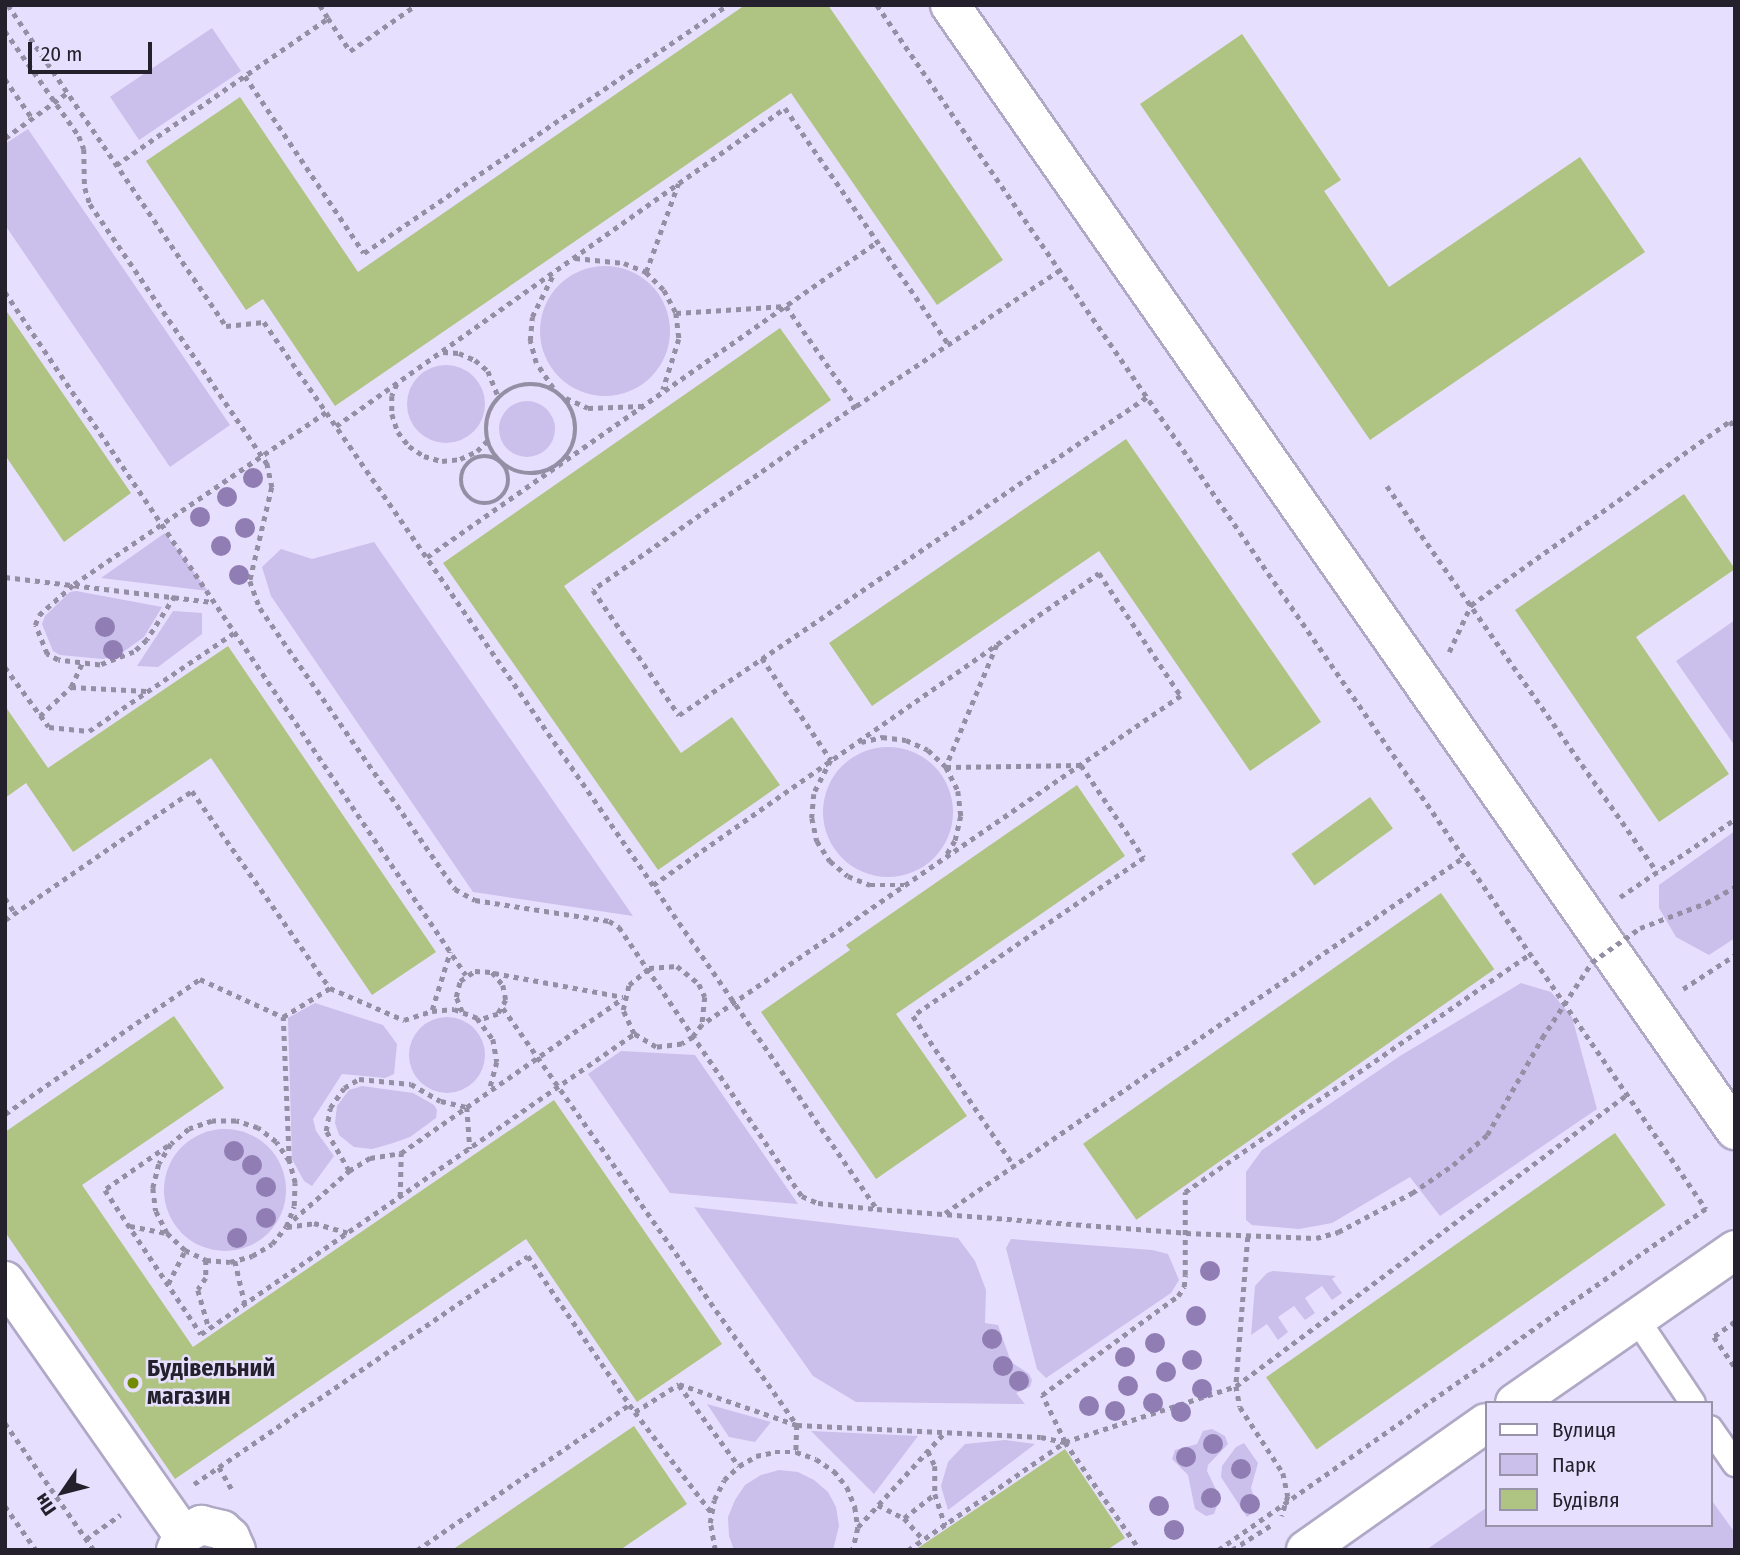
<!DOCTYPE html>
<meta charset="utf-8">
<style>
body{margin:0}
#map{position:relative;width:1740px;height:1555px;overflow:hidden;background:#e7dffe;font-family:"Fira Sans Condensed",sans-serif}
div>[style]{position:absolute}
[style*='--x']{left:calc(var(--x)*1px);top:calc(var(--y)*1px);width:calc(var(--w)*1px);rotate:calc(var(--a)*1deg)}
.green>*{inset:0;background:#cbbfeb;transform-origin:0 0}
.round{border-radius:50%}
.building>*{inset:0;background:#afc382;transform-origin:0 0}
.path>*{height:4.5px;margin-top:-2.25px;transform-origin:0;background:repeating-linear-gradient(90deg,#958fa5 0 5px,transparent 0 10px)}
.path>.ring{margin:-2.25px;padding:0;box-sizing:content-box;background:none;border:4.5px solid #958fa5;border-radius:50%}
.roads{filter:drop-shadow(2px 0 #b0a9c6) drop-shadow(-2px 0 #b0a9c6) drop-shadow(0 2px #b0a9c6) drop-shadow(0 -2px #b0a9c6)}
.lane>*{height:24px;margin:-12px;padding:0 12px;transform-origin:12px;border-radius:12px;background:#fff}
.street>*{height:38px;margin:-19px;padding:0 19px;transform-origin:19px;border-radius:19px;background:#fff}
.path-bridge>*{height:4.5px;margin-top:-2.25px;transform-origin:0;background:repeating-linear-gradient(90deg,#958fa5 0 5px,transparent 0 10px)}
.trees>*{width:20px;height:20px;margin:-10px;border-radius:50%;background:#907db3}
.dots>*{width:19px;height:19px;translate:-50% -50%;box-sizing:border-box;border:4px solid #e7dffe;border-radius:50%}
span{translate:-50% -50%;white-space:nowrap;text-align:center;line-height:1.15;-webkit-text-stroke:5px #e7dffe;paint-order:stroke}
.poi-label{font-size:24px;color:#24212c;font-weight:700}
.left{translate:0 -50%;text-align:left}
.frame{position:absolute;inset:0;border:7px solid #24212c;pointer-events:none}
.legend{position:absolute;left:1485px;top:1401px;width:228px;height:126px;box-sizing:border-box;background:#e7dffe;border:2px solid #9993aa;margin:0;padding:9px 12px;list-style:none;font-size:21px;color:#24212c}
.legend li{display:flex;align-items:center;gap:14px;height:35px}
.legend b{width:35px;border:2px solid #9993aa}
.north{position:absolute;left:28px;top:1457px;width:70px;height:70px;-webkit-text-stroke:5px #e7dffe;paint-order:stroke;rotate:235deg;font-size:19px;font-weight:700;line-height:28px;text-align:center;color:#24212c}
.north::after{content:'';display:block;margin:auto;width:24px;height:32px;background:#24212c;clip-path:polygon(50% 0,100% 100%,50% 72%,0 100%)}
.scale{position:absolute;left:28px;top:42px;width:124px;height:32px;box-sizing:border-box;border:4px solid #24212c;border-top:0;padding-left:9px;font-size:21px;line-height:24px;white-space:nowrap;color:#24212c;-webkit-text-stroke:5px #e7dffe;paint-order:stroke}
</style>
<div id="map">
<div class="green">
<i style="left:212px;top:28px;width:52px;height:123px;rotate:56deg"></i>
<i style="clip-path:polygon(28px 129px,230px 425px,170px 467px,5px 225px,5px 144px)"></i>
<i class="round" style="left:540px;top:266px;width:130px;height:130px"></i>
<i class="round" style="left:407px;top:365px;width:78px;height:78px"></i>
<i class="round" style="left:499px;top:401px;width:56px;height:56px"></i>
<i style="clip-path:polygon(165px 533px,208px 591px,101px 578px)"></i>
<i style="clip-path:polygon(374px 542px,633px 916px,473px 892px,271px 596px,262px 567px,281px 549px,312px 559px)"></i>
<i style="clip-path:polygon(76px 591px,162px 607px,144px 637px,119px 655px,103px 659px,60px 655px,53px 651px,42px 624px,45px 616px,70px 592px)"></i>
<i style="clip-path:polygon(173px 611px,202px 613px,202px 634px,158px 667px,137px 666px)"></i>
<i style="clip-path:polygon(1735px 620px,1735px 746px,1676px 661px)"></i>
<i class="round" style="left:823px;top:747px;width:130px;height:130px"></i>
<i style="clip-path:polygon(1735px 831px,1735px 938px,1709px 955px,1676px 937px,1659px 908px,1659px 885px)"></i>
<i style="clip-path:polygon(1521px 983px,1551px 992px,1572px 1017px,1597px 1109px,1440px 1216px,1410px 1177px,1332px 1223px,1299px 1229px,1252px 1225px,1246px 1220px,1246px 1172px,1262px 1150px,1400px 1056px)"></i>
<i style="clip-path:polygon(315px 1003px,383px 1025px,397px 1044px,394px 1074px,385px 1078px,342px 1074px,313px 1119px,316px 1131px,334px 1156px,312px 1186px,304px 1181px,292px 1159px,288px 1018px)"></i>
<i class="round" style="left:409px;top:1017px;width:76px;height:76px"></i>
<i style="clip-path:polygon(621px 1051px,695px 1055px,798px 1204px,670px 1193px,588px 1074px)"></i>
<i style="clip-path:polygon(362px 1086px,413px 1093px,434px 1105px,437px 1110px,436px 1118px,410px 1137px,390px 1144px,372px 1149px,354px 1147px,339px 1135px,335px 1123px,337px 1106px,349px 1090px)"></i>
<i class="round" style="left:164px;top:1129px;width:122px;height:122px"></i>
<i style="clip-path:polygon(694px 1207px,958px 1238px,975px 1261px,986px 1290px,985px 1323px,998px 1325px,1011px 1362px,1029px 1374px,1032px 1380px,1030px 1387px,1016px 1393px,1025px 1404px,856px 1402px,813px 1376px)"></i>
<i style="clip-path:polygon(1011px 1239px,1152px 1250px,1168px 1254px,1179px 1280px,1171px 1293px,1046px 1378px,1037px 1369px,1006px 1248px)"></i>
<i style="clip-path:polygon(1273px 1271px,1336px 1276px,1332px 1279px,1342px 1293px,1332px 1300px,1322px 1286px,1305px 1298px,1315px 1313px,1305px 1320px,1294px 1306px,1278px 1317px,1288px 1332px,1278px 1340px,1267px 1324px,1251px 1335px,1255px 1286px,1267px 1273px)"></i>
<i style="clip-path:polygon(707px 1404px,771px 1422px,755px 1442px,729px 1437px)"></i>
<i style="clip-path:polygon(1212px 1429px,1225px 1436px,1228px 1444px,1208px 1465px,1207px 1471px,1220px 1498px,1214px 1514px,1206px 1516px,1195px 1509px,1188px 1475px,1172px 1459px,1175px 1450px,1197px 1444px,1203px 1431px)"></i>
<i style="clip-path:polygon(811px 1431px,918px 1436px,874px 1494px)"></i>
<i style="clip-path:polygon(1005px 1440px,1035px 1444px,948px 1510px,941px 1486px,948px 1462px,965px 1444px)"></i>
<i style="clip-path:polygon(1244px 1443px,1258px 1463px,1251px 1488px,1258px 1509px,1247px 1517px,1221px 1477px,1222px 1466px,1236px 1447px)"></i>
<i style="clip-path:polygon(779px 1470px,798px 1472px,814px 1480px,828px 1492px,836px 1507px,839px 1526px,833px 1550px,734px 1550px,729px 1536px,728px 1517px,735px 1500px,745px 1485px,761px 1475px)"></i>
<i style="clip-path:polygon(1710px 1498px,1735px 1533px,1735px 1550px,1426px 1550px,1486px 1508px,1486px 1525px,1710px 1525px)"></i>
</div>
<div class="building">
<i style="clip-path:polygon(745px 5px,828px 5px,1003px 260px,937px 305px,791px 93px,335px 406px,263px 299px,246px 310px,146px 161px,240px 97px,358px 272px)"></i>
<i style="clip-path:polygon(1242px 34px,1341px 180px,1324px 191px,1389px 287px,1580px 157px,1645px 252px,1370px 440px,1140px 104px)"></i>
<i style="clip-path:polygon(5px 309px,131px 493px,64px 542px,5px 455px)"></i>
<i style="clip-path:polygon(780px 328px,831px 400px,564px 586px,681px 753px,732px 717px,780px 785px,658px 870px,443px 563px)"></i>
<i style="clip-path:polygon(1126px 439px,1321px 722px,1250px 771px,1099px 551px,872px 706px,829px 643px)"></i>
<i style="clip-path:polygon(1684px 494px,1735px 569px,1636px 637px,1729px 774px,1659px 822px,1515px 610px)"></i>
<i style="clip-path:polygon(228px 646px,436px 952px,372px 995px,211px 758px,73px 852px,26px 783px,5px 798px,5px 706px,48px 768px)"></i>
<i style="clip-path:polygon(1077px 785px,1125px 856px,896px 1014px,967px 1116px,876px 1179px,761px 1012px,850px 950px,846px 945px)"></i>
<i style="left:1370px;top:797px;width:39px;height:97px;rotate:54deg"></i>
<i style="left:1441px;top:893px;width:93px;height:437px;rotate:55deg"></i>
<i style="clip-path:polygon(174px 1016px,224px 1088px,82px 1185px,193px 1347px,554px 1100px,722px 1344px,637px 1402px,526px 1239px,175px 1479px,5px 1232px,5px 1132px)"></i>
<i style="left:1615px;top:1133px;width:88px;height:426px;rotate:55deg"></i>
<i style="clip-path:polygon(634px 1426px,687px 1504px,620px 1550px,452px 1550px)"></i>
<i style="clip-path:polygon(1065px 1449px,1125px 1538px,1107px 1550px,915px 1550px)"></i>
</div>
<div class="path">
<i style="--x:8;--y:5;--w:388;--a:55.8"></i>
<i style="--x:226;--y:326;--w:38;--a:-6"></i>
<i style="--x:264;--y:322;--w:1078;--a:55.35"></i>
<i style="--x:320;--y:5;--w:15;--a:58"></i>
<i style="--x:877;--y:5;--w:1462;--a:55.45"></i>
<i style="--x:1706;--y:1209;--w:595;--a:145"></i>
<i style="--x:5;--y:31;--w:128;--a:54.8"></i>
<i style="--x:79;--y:136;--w:14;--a:69"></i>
<i style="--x:84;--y:149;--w:39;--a:89"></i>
<i style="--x:85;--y:188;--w:17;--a:73"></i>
<i style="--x:90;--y:204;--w:314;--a:55.7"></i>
<i style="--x:267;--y:463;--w:25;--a:78"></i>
<i style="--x:272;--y:487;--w:97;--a:103.2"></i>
<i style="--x:250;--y:581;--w:29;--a:70"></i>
<i style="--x:260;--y:608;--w:342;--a:55.2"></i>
<i style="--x:455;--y:889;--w:23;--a:29"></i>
<i style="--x:475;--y:900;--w:136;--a:8.9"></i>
<i style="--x:609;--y:921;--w:12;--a:31"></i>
<i style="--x:619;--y:927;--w:325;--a:55.8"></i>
<i style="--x:802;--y:1196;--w:17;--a:24"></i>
<i style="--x:818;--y:1203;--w:59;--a:5.8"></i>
<i style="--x:877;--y:1209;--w:310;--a:4.4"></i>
<i style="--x:1186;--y:1233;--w:130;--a:2.2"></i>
<i style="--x:1316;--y:1238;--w:23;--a:-15"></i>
<i style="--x:1338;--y:1232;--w:84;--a:-27.8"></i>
<i style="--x:245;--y:76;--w:213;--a:56.1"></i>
<i style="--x:364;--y:253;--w:440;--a:-34.3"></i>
<i style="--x:5;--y:79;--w:47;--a:55.3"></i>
<i style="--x:5;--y:138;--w:77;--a:-36"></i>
<i style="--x:116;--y:165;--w:258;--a:-34.7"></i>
<i style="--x:328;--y:18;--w:40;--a:56"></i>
<i style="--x:350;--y:51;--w:80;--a:-34.9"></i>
<i style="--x:575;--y:258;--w:49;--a:5.8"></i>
<i style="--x:624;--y:263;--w:24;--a:22"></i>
<i style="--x:646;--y:272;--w:25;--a:45"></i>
<i style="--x:664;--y:290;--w:26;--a:62"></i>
<i style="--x:676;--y:313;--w:26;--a:83"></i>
<i style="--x:679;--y:339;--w:53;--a:107.4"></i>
<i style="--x:646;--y:272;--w:94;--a:-70"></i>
<i style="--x:5;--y:292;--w:824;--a:55.98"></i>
<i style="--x:676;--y:313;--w:110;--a:-3.6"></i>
<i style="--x:786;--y:306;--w:122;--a:55"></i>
<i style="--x:856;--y:406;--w:245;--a:-33.7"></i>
<i style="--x:443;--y:352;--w:16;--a:4"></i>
<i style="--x:459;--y:353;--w:17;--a:24"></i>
<i style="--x:475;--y:360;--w:17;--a:40"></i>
<i style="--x:488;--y:371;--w:29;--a:68"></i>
<i style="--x:397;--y:384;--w:13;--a:113"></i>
<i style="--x:392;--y:396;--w:18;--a:90"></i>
<i style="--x:392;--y:414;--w:19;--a:72"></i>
<i style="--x:398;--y:432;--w:18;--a:52"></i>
<i style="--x:409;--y:446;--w:18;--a:34"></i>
<i style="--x:424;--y:456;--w:19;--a:16"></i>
<i style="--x:442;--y:461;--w:18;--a:-6"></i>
<i style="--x:460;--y:459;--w:19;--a:-25"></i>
<i style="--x:477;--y:451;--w:14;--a:-45"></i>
<i class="ring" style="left:486px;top:384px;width:85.5px;height:85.5px"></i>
<i style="--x:553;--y:388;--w:30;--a:-124"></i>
<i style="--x:536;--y:363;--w:23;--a:-105"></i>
<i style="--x:530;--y:341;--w:24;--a:-85"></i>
<i style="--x:532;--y:317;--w:49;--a:-63.4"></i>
<i style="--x:566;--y:398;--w:24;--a:24"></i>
<i style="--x:588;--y:408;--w:54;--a:-2.1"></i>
<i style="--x:856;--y:406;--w:321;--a:145"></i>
<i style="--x:593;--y:590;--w:152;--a:55.5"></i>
<i style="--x:679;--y:715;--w:566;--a:-34.2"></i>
<i style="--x:336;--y:426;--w:550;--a:-35.31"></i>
<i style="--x:785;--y:108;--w:288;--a:55.3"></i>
<i class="ring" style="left:461px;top:456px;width:43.5px;height:43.5px"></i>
<i style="--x:1387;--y:486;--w:471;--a:55"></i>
<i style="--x:427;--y:557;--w:549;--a:-34.99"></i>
<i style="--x:5;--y:577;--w:209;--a:6.9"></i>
<i style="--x:175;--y:596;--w:52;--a:122.5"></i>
<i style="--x:147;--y:640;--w:18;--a:137"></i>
<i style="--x:134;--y:652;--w:36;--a:159"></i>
<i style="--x:100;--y:665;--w:42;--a:-173.2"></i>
<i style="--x:58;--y:660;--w:13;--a:-151"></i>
<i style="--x:47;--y:654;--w:31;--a:-112"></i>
<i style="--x:35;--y:625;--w:11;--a:-68"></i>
<i style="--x:39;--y:615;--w:47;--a:-41.5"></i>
<i style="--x:74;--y:584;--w:305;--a:-34.3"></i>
<i style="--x:997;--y:645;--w:132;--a:112.7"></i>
<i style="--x:946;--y:767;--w:135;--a:-0.8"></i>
<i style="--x:1081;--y:765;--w:112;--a:55.9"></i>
<i style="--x:1144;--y:858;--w:280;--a:145.6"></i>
<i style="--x:913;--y:1016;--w:182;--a:56"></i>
<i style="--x:1449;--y:652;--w:52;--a:-64.9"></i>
<i style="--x:1471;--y:605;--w:318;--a:-35.4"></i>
<i style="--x:1730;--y:421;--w:9;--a:54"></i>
<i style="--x:762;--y:658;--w:123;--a:55.9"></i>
<i style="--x:831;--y:760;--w:38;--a:117"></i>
<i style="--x:814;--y:794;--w:24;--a:95"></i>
<i style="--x:812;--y:818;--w:24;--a:78"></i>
<i style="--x:817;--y:841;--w:24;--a:57"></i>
<i style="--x:830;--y:861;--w:23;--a:40"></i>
<i style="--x:848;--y:876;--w:24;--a:22"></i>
<i style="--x:870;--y:885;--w:34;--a:0"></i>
<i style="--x:5;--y:667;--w:74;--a:53.7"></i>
<i style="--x:49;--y:727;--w:40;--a:5.7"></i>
<i style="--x:89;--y:731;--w:176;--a:-34.1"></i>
<i style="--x:71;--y:687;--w:76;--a:3"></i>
<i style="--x:40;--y:716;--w:42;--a:-43.1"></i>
<i style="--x:71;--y:687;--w:26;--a:-65"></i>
<i style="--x:861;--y:742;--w:22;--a:-13"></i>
<i style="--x:882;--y:737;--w:24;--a:7"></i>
<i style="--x:906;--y:740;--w:24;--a:24"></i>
<i style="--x:928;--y:750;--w:25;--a:43"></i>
<i style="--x:946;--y:767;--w:27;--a:63"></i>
<i style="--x:958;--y:791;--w:25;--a:83"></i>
<i style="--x:961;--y:816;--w:26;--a:103"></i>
<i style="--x:955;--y:841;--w:17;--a:121"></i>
<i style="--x:653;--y:885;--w:544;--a:-34.97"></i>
<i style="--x:1099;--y:573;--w:148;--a:56.3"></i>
<i style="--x:1181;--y:696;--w:581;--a:145.52"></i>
<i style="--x:702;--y:1025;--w:15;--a:127"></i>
<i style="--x:693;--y:1037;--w:13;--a:148"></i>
<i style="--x:682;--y:1044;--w:26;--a:173"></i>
<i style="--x:656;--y:1047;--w:26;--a:-149"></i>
<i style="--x:634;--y:1034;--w:26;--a:-115"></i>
<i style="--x:623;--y:1010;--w:26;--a:-77"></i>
<i style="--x:629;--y:985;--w:26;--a:-40"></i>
<i style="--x:649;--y:968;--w:28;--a:-4"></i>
<i style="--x:677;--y:966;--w:28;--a:39"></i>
<i style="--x:699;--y:984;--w:14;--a:65"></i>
<i style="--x:705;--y:997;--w:28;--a:96"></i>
<i style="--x:1620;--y:897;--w:139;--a:-34.1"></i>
<i style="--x:5;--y:898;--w:18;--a:56"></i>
<i style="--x:5;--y:920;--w:227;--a:-34.6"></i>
<i style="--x:192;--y:791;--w:241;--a:55"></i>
<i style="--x:494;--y:973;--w:131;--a:10.5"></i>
<i style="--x:1683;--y:989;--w:62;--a:-33.2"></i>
<i style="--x:503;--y:1008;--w:510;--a:54.81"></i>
<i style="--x:797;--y:1425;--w:27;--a:92"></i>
<i style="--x:432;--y:1010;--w:61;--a:-72.8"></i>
<i style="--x:462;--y:1012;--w:16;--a:-112"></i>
<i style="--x:456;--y:997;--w:16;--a:-76"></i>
<i style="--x:460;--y:981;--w:18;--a:-34"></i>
<i style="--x:475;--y:971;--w:17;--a:3"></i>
<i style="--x:492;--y:972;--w:17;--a:50"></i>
<i style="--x:503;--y:985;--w:15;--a:79"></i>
<i style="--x:506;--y:1000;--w:16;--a:120"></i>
<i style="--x:498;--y:1014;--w:20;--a:162"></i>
<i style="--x:5;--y:1114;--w:237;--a:-34.7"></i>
<i style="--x:200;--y:979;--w:91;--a:24.6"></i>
<i style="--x:168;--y:1146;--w:77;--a:145.1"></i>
<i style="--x:105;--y:1190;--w:173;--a:56.3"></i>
<i style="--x:201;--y:1334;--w:527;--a:-34.72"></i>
<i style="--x:289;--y:1161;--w:23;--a:-124"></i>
<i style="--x:276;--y:1142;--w:23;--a:-142"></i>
<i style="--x:258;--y:1128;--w:23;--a:-162"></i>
<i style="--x:236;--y:1121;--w:24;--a:180"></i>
<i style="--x:212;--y:1121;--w:24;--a:161"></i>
<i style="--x:189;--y:1129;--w:23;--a:140"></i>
<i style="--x:171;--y:1144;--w:23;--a:121"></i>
<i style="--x:159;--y:1164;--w:25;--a:104"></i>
<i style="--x:153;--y:1188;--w:23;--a:83"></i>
<i style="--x:156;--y:1211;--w:25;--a:63"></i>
<i style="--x:167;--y:1233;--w:25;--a:43"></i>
<i style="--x:185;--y:1250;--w:23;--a:25"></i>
<i style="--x:206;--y:1260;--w:24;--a:5"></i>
<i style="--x:230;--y:1262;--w:23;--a:-15"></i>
<i style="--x:252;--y:1256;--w:23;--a:-31"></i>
<i style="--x:272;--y:1244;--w:22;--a:-51"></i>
<i style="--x:286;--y:1227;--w:22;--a:-69"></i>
<i style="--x:294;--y:1206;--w:23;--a:-88"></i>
<i style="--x:295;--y:1183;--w:23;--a:-105"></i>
<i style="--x:289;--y:1161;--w:144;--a:-92.4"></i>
<i style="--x:283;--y:1017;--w:55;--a:-31.7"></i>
<i style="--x:330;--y:988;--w:81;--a:23.4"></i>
<i style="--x:404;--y:1020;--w:29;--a:-18"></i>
<i style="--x:432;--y:1011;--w:22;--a:-5"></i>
<i style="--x:454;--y:1009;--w:25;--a:21"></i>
<i style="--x:477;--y:1018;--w:26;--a:53"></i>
<i style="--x:493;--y:1039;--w:23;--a:80"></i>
<i style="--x:497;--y:1062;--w:30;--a:105"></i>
<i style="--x:349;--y:1171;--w:46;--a:-119.9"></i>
<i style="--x:326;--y:1131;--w:23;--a:-80"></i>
<i style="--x:330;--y:1108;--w:24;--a:-55"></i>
<i style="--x:344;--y:1088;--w:17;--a:-31"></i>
<i style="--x:359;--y:1079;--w:52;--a:5.5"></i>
<i style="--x:411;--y:1084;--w:34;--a:30"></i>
<i style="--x:441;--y:1101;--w:27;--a:13"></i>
<i style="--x:467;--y:1107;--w:42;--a:85.9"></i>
<i style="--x:400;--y:1197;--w:44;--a:-88.7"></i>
<i style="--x:945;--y:1213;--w:629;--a:-34.45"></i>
<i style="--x:130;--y:1226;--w:37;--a:11"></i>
<i style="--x:286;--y:1226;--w:84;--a:-41.1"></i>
<i style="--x:349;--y:1171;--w:25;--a:-32"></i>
<i style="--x:370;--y:1158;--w:31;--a:-9"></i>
<i style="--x:401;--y:1153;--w:271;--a:-34.9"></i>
<i style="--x:287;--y:1227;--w:27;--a:-8"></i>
<i style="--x:314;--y:1223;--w:35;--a:16"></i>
<i style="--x:1248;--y:1237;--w:149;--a:94.6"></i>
<i style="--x:1236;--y:1386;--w:21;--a:79"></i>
<i style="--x:1240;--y:1407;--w:79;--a:56.9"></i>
<i style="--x:1283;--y:1473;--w:24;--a:78"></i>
<i style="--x:1288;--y:1496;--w:21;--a:107"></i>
<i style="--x:206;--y:1260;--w:18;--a:90"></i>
<i style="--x:206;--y:1278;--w:14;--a:124"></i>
<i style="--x:198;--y:1290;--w:40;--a:74"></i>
<i style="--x:235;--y:1261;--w:44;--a:76.9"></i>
<i style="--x:168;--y:1284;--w:38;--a:-63"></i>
<i style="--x:1735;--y:1322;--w:26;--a:144"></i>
<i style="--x:1714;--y:1337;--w:37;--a:55"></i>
<i style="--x:679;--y:1385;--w:101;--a:53.5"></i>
<i style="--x:635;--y:1412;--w:52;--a:-32.5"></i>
<i style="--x:679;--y:1384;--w:125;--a:19.2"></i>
<i style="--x:797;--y:1425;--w:244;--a:2.8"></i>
<i style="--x:1041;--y:1437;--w:25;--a:12"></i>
<i style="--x:1065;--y:1442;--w:131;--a:55.2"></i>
<i style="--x:5;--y:1423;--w:155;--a:55"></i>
<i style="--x:1065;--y:1442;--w:52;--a:-116.1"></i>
<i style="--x:1042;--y:1395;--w:168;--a:-36.1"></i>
<i style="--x:1178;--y:1296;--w:11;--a:-56"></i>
<i style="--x:1184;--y:1287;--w:12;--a:-85"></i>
<i style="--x:1185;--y:1275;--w:83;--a:-90"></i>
<i style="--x:1185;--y:1192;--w:419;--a:-34.6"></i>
<i style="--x:928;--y:1451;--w:17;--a:65"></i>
<i style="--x:935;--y:1466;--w:28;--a:90"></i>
<i style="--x:935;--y:1494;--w:33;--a:72"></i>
<i style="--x:219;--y:1467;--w:28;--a:60"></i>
<i style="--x:194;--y:1484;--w:404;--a:-34.3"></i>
<i style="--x:528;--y:1256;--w:189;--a:55.6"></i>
<i style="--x:635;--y:1412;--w:127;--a:52.7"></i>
<i style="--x:878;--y:1505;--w:29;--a:27"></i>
<i style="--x:904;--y:1518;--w:28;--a:48"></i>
<i style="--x:5;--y:1506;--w:54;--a:54.8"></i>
<i style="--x:904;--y:1518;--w:39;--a:-38"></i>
<i style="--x:858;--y:1527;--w:127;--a:-47.5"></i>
<i style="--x:86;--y:1539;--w:42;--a:-35.2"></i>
<i style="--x:417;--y:1550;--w:258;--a:-34.4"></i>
<i style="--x:715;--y:1550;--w:27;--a:-100"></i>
<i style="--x:710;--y:1523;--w:23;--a:-80"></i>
<i style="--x:714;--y:1500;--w:22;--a:-63"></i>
<i style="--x:724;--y:1480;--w:21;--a:-43"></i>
<i style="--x:739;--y:1466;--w:20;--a:-30"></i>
<i style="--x:756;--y:1456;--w:19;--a:-12"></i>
<i style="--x:775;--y:1452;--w:21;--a:0"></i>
<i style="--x:796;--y:1452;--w:21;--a:19"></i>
<i style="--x:816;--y:1459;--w:22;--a:34"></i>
<i style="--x:834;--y:1471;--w:21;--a:51"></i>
<i style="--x:847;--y:1487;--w:22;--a:68"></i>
<i style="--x:855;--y:1507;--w:21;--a:82"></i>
<i style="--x:858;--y:1528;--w:23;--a:103"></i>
<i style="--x:908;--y:1550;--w:191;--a:-34.5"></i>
<i style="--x:1065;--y:1442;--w:180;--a:-18.1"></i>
<i style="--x:1236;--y:1386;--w:487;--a:-36.7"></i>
<i style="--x:1232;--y:1550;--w:49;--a:-32.4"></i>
</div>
<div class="roads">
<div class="lane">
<i style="--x:1636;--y:1318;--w:102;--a:56.2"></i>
<i style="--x:1710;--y:1428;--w:44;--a:55.2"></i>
</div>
<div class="street">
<i style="--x:950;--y:5;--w:1372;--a:55.09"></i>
<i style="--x:5;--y:1281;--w:310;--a:55"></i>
<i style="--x:1515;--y:1403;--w:268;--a:-34.8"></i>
<i style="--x:176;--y:1550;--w:17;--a:-65"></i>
<i style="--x:183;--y:1535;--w:21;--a:-29"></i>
<i style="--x:201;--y:1525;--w:22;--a:13"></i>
<i style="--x:222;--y:1530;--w:11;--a:41"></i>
<i style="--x:230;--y:1537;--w:14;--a:65"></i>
<i style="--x:1306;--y:1550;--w:220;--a:-35.2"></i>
</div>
</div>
<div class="path-bridge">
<i style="--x:1412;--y:1193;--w:50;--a:-34.3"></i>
<i style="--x:1453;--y:1165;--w:45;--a:-41.4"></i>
<i style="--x:1487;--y:1135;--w:112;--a:-60.4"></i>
<i style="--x:1542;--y:1038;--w:91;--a:-56.7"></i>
<i style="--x:1592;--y:962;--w:59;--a:-35.3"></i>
<i style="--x:1640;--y:928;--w:71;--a:-20.7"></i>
<i style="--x:1706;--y:903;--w:33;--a:-29"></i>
</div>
<div class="trees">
<i style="left:253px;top:478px"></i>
<i style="left:227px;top:497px"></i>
<i style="left:200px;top:517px"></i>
<i style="left:245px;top:528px"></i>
<i style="left:221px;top:546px"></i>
<i style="left:239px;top:575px"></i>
<i style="left:105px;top:627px"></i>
<i style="left:113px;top:650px"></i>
<i style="left:234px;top:1151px"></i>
<i style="left:252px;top:1165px"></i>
<i style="left:266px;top:1187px"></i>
<i style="left:266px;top:1218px"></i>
<i style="left:237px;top:1238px"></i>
<i style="left:1210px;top:1271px"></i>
<i style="left:1196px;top:1316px"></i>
<i style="left:992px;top:1339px"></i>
<i style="left:1155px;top:1343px"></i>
<i style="left:1125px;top:1357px"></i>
<i style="left:1192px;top:1360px"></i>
<i style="left:1003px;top:1366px"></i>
<i style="left:1166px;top:1372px"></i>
<i style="left:1019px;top:1381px"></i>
<i style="left:1128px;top:1386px"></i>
<i style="left:1202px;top:1389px"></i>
<i style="left:1153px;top:1403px"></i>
<i style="left:1089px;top:1406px"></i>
<i style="left:1115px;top:1411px"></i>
<i style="left:1181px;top:1412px"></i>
<i style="left:1213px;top:1444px"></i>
<i style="left:1186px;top:1457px"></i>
<i style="left:1241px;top:1469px"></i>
<i style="left:1211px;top:1498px"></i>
<i style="left:1250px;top:1504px"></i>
<i style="left:1159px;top:1506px"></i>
<i style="left:1174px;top:1530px"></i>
</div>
<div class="dots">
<i style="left:133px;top:1383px;background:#718c04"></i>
</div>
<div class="poi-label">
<span class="left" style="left:147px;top:1383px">Будівельний<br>магазин</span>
</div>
<div class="frame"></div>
<ul class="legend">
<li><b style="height:9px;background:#fff"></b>Вулиця</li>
<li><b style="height:19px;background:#cbbfeb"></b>Парк</li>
<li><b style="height:19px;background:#afc382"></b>Будівля</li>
</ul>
<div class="north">Пн</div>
<div class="scale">20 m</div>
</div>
